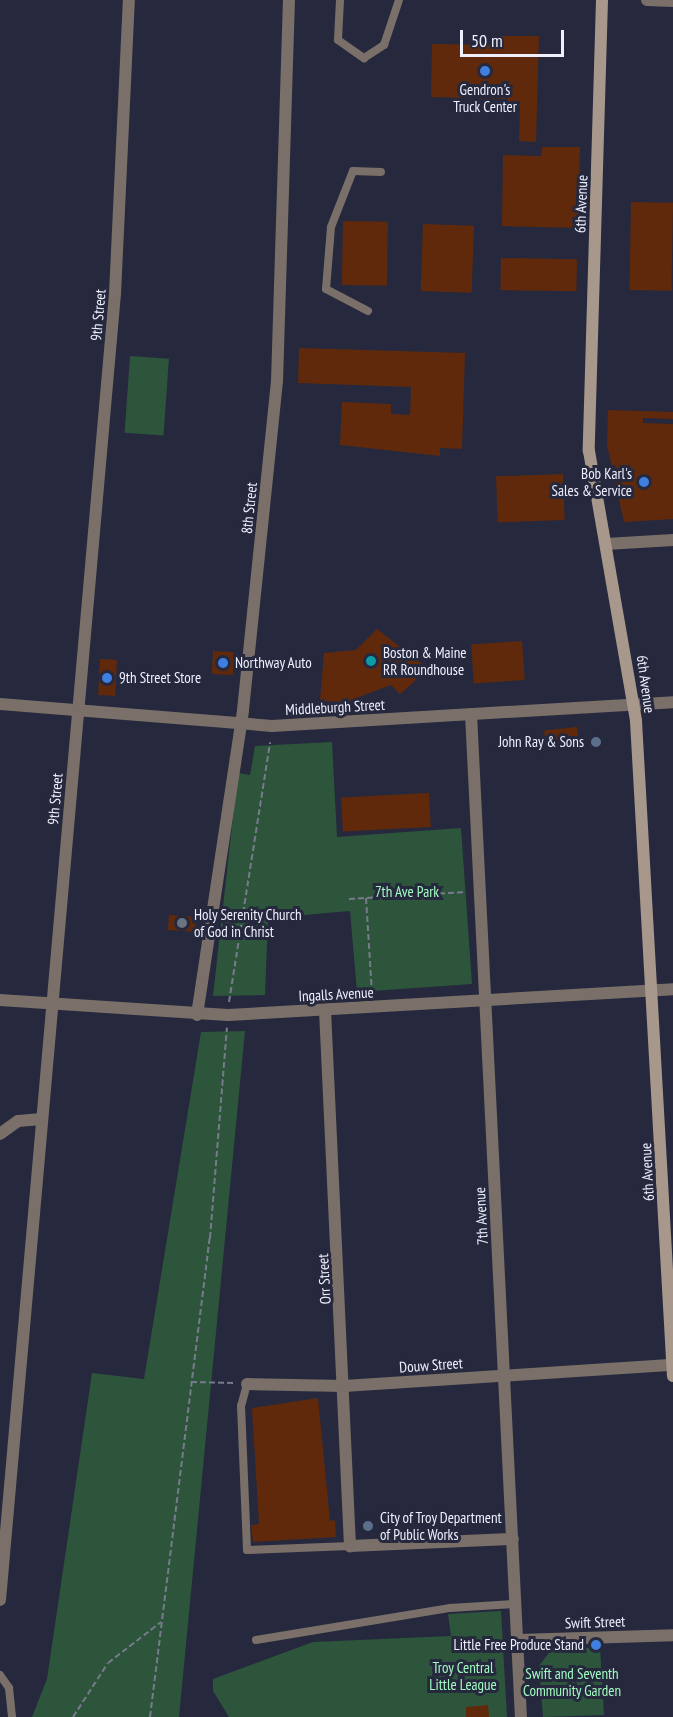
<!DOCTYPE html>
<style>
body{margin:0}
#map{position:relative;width:673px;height:1717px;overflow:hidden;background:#26293d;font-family:"PT Sans Narrow",sans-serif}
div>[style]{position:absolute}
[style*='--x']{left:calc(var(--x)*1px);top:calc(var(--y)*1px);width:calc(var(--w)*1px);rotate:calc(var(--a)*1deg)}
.green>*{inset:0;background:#2c553b;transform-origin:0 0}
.building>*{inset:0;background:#60290b;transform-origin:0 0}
.path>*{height:2px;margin-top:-1px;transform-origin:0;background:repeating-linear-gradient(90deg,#777a8c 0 6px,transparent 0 9px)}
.lane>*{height:8px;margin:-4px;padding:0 4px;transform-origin:4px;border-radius:4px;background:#7a7069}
.street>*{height:12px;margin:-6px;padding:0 6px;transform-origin:6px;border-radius:6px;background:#7a7069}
.secondary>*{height:12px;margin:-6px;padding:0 6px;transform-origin:6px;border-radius:6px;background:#a8988c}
.dots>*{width:16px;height:16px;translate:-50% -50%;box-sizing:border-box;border:3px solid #26293d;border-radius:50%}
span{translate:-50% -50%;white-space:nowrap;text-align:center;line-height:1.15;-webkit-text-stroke:6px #26293d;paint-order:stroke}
.poi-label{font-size:15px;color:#eef0fe}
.right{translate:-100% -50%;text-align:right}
.left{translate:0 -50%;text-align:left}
.street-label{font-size:15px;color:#eef0fe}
.park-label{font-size:15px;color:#a1fbc0}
.scale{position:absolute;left:460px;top:30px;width:104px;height:27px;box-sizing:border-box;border:3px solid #eef0fe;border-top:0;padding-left:8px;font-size:18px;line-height:21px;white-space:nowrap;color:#eef0fe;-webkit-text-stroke:4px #26293d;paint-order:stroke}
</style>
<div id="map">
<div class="green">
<i style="left:130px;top:356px;width:39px;height:77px;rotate:4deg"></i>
<i style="clip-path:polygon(332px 742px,337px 837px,461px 828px,472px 984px,357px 992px,350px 911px,268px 918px,265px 995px,213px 996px,238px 773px,250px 775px,255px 746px)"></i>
<i style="clip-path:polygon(245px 1031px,179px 1717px,32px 1717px,47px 1679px,92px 1373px,144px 1379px,201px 1032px)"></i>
<i style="clip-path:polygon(501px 1611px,507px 1717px,229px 1717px,213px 1691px,213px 1679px,313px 1642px,451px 1636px,448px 1614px)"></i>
<i style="clip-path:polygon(600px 1647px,604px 1715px,543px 1717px,539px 1666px,551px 1650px)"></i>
</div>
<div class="building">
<i style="clip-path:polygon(500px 36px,539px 36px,536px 142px,519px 141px,520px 107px,506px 107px,506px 99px,431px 97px,432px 44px,500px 45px)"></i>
<i style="clip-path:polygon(542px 147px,580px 147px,578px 228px,502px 226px,503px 155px,541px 156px)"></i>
<i style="left:631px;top:202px;width:42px;height:88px;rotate:1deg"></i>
<i style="left:343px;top:221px;width:45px;height:64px;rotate:1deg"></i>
<i style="left:423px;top:224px;width:51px;height:67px;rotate:2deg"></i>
<i style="left:501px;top:258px;width:76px;height:32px;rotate:1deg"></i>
<i style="clip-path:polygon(299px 348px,465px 353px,462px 449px,440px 448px,440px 456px,340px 445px,342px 402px,391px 404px,391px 414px,410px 415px,411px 387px,298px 383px)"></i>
<i style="clip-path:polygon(608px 410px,673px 412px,673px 419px,643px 418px,643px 423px,673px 424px,673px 519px,624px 522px,607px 445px)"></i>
<i style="left:563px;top:474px;width:46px;height:67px;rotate:88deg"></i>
<i style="clip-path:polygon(377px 629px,426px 667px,413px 683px,400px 694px,391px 685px,346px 702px,320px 701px,324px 653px,356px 650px)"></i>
<i style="left:522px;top:641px;width:39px;height:51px;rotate:86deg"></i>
<i style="left:213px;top:651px;width:21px;height:23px;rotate:3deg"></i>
<i style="left:100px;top:659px;width:17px;height:36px;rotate:3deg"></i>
<i style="left:577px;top:727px;width:19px;height:33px;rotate:84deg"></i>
<i style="left:429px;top:793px;width:34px;height:88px;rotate:87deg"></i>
<i style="left:169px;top:915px;width:27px;height:15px;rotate:4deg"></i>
<i style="clip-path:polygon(318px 1398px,330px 1521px,335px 1520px,336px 1537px,253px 1542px,251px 1525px,259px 1524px,252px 1408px)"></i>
<i style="clip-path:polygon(488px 1705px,489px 1717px,466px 1717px,466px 1707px)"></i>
</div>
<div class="path">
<i style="--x:366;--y:898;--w:96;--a:86.4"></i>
<i style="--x:349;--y:899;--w:117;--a:-3.4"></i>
<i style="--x:229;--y:1002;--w:263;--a:-81"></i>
<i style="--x:191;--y:1382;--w:44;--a:1.3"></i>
<i style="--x:73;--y:1717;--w:64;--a:-57.1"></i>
<i style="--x:108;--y:1663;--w:67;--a:-37.7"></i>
<i style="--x:150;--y:1717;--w:483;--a:-82.9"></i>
<i style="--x:210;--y:1238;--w:211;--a:-85.4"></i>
</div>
<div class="lane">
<i style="--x:340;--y:0;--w:40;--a:92.9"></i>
<i style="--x:338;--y:40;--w:32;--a:35"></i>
<i style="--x:364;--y:58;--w:24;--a:-33"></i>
<i style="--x:384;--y:45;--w:47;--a:-71.6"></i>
<i style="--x:368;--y:311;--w:47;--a:-152.4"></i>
<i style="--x:326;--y:289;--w:62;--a:-85.4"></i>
<i style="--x:331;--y:227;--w:60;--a:-68.6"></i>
<i style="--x:353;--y:171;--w:28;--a:2"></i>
<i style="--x:247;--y:1384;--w:23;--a:105"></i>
<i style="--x:241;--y:1406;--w:144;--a:87.6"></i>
<i style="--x:247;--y:1550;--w:103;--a:-2.2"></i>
<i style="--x:256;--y:1640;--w:197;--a:-9.4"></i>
<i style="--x:450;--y:1608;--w:66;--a:-3.5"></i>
<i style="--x:0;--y:1675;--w:16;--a:55"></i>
<i style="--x:9;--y:1688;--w:29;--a:84"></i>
</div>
<div class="street">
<i style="--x:647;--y:0;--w:26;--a:2"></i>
<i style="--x:606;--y:544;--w:67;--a:-3.4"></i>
<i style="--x:0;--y:704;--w:273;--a:4.6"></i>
<i style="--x:272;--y:726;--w:402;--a:-3.4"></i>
<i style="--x:471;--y:714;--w:1004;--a:87.15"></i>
<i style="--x:0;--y:1000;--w:228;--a:3.8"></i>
<i style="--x:228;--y:1015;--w:446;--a:-3.3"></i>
<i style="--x:325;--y:1010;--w:537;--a:87.33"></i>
<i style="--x:350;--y:1546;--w:163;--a:-2.5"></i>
<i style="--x:197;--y:1015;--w:308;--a:-81.4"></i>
<i style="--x:243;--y:710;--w:331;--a:-84.1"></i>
<i style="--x:277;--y:381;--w:381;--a:-88.2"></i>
<i style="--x:0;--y:1134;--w:22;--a:-36"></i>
<i style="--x:18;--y:1121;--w:24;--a:-5"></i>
<i style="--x:247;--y:1384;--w:97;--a:1.2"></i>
<i style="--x:344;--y:1386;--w:330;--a:-3.7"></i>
<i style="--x:0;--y:1600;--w:1311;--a:-84.97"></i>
<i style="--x:115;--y:294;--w:294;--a:-87.3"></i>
<i style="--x:518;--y:1640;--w:155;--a:-1.8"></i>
</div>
<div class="secondary">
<i style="--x:602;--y:0;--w:451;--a:91.7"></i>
<i style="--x:589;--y:451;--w:274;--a:80.1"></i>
<i style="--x:636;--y:721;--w:656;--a:86.77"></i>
</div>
<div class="dots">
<i style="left:485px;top:71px;background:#3f7fe0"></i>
<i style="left:644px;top:482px;background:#3f7fe0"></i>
<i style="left:371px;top:661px;background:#0f9aa8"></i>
<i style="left:223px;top:663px;background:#3f7fe0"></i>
<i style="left:107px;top:678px;background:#3f7fe0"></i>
<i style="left:596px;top:742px;background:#5c6f8a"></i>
<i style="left:182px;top:923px;background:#6b7280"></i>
<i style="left:368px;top:1526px;background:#5c6f8a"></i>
<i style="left:596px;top:1645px;background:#3f7fe0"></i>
</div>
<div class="poi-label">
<span style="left:485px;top:98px">Gendron's<br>Truck Center</span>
<span class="right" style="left:632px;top:482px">Bob Karl's<br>Sales &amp; Service</span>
<span class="left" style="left:383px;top:661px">Boston &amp; Maine<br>RR Roundhouse</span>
<span class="left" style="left:235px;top:663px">Northway Auto</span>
<span class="left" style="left:119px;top:678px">9th Street Store</span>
<span class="right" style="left:584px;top:742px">John Ray &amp; Sons</span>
<span class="left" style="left:194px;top:923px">Holy Serenity Church<br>of God in Christ</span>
<span class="left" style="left:380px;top:1526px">City of Troy Department<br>of Public Works</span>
<span class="right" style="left:584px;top:1645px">Little Free Produce Stand</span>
</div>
<div class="street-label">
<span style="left:581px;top:204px;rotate:-88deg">6th Avenue</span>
<span style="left:98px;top:315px;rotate:-85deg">9th Street</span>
<span style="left:249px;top:508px;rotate:-84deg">8th Street</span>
<span style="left:646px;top:684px;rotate:82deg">6th Avenue</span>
<span style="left:335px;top:707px;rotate:-3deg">Middleburgh Street</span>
<span style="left:55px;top:799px;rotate:-85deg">9th Street</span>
<span style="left:336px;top:994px;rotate:-3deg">Ingalls Avenue</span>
<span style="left:647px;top:1172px;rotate:-93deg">6th Avenue</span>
<span style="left:481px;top:1216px;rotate:-93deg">7th Avenue</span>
<span style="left:324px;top:1279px;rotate:-93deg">Orr Street</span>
<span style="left:431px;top:1365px;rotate:-4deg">Douw Street</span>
<span style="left:595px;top:1622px;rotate:-2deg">Swift Street</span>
</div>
<div class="park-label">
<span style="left:407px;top:892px">7th Ave Park</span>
<span style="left:463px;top:1676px">Troy Central<br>Little League</span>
<span style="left:572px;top:1682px">Swift and Seventh<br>Community Garden</span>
</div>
<div class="scale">50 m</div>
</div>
